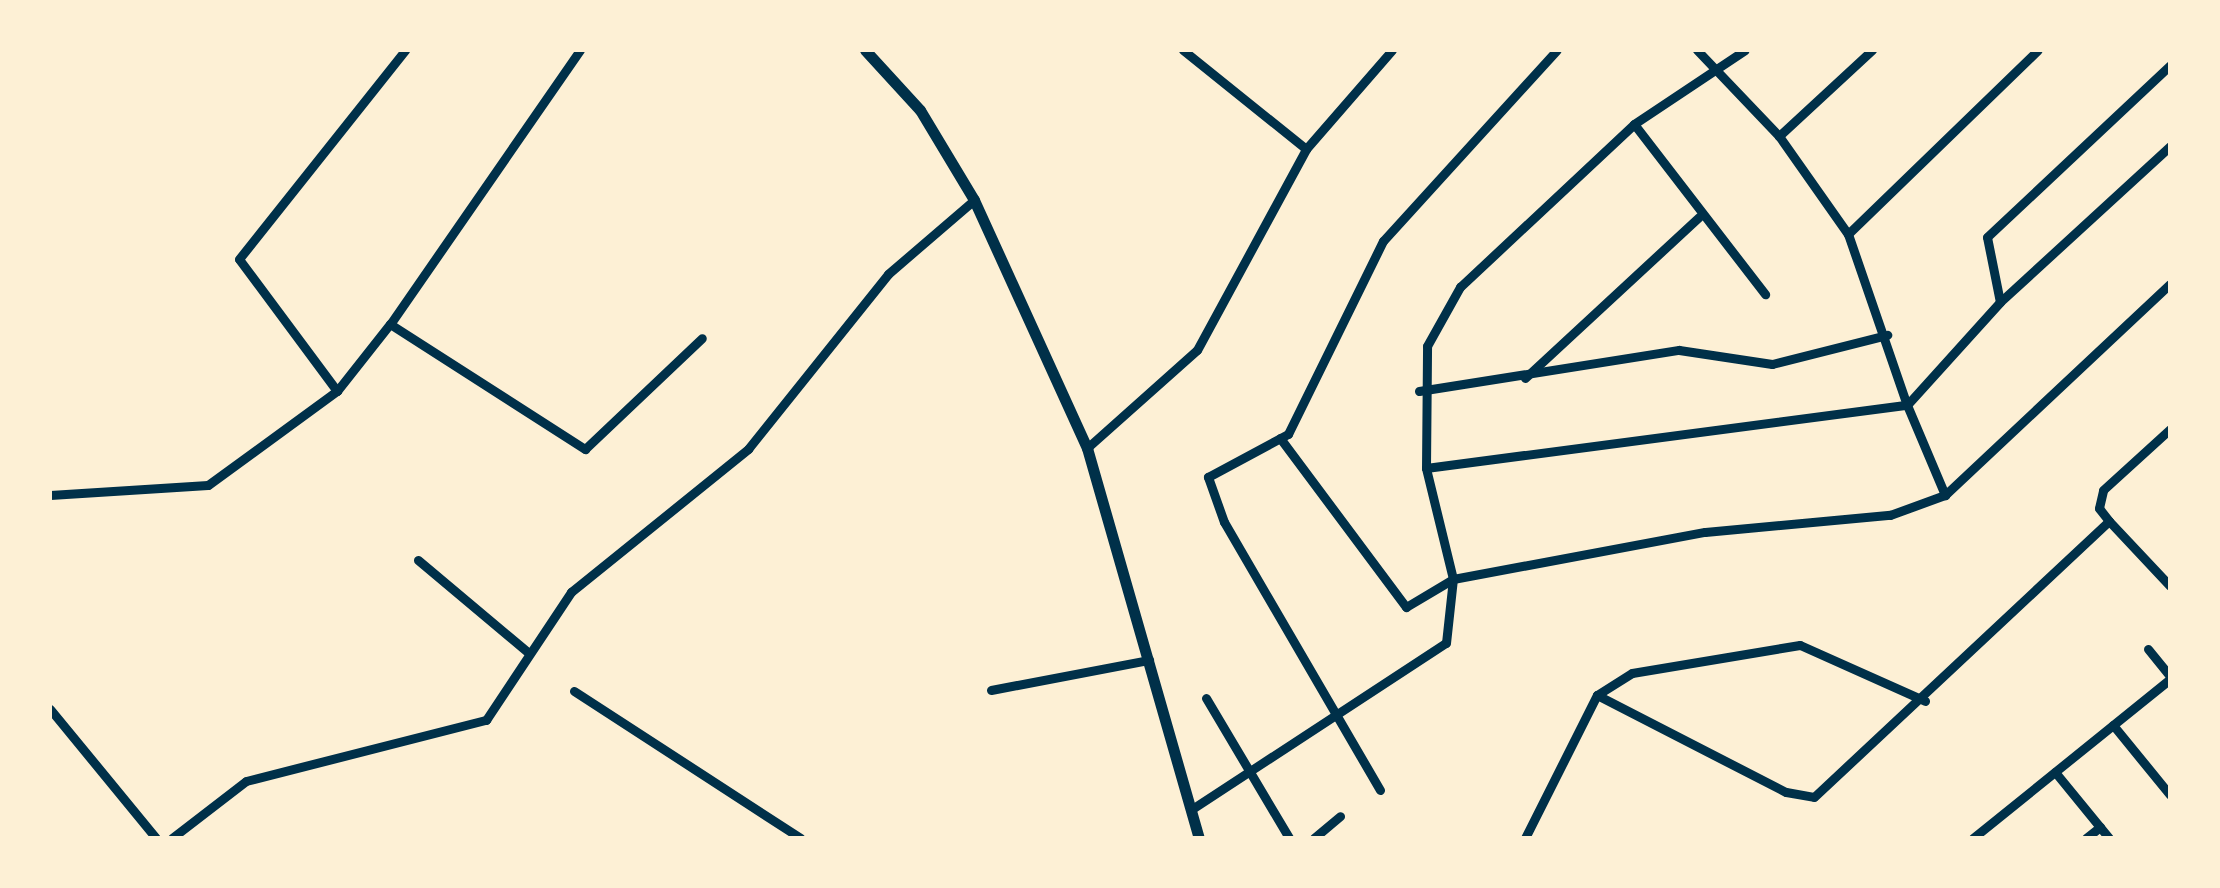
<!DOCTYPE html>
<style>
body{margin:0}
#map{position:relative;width:2220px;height:888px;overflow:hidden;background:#fdf0d5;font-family:Montserrat,sans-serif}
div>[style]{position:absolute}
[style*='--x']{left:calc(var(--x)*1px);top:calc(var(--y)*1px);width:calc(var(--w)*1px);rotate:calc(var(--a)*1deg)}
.minor>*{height:9px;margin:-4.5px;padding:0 4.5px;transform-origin:4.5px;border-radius:4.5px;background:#003049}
.secondary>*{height:11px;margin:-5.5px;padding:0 5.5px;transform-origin:5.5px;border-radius:5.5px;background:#003049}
span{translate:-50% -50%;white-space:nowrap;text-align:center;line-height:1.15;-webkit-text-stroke:8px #fdf0d5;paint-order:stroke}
.frame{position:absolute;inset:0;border:52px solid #fdf0d5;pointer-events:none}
</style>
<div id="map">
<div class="minor">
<i style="--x:580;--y:50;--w:333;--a:124.7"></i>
<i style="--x:390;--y:324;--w:232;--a:32.7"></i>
<i style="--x:585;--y:449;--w:161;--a:-43.5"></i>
<i style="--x:1183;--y:50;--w:158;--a:38.8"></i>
<i style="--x:1697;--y:50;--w:119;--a:46.4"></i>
<i style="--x:1872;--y:50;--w:127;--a:137.2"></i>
<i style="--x:1779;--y:136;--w:120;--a:54.9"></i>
<i style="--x:1848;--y:234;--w:181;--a:71"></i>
<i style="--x:1634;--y:124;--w:215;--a:52.4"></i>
<i style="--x:1848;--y:234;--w:264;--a:-44.1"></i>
<i style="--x:2000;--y:302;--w:66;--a:-101.3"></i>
<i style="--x:1987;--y:237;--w:251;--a:-43.2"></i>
<i style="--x:1525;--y:378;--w:237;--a:-42.8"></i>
<i style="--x:337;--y:391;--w:85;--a:-51.7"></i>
<i style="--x:1419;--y:391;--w:263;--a:-9"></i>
<i style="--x:1679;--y:350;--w:94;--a:8.6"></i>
<i style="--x:1772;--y:364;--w:119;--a:-14.2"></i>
<i style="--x:1907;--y:405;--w:139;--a:-47.9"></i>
<i style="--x:2000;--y:302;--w:231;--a:-42.5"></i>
<i style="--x:1280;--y:438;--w:211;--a:53.3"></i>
<i style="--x:1406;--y:607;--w:55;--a:-30.8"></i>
<i style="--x:1453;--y:579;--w:256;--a:-10.6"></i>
<i style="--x:1705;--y:532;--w:186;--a:-5.3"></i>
<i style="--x:1890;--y:515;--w:59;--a:-20"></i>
<i style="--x:1945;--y:495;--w:308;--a:-43.2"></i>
<i style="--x:1087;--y:448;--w:147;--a:-41.7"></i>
<i style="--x:1197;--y:350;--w:229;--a:-61.5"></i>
<i style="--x:1306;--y:149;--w:131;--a:-49"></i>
<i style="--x:1426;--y:468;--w:485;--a:-7.5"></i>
<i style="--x:1907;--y:405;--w:98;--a:67.1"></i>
<i style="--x:50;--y:495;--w:158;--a:-3.6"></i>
<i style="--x:208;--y:485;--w:160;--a:-36.1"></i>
<i style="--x:337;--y:391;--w:164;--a:-126.6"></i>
<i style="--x:239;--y:259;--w:267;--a:-51.5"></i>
<i style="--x:2109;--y:521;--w:16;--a:-128"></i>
<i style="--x:2099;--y:508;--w:18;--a:-77"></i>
<i style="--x:2103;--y:490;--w:91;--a:-42.3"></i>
<i style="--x:418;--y:560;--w:145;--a:40"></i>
<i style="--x:2148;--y:649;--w:35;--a:51"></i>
<i style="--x:991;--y:690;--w:161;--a:-10.8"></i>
<i style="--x:574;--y:691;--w:270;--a:33"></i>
<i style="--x:1597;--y:695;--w:41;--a:-32.2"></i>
<i style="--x:1632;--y:673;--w:170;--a:-9.5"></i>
<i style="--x:1800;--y:645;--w:137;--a:24.1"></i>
<i style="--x:1206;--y:698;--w:163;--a:59.3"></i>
<i style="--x:50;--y:709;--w:167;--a:50.6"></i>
<i style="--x:2113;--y:725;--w:90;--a:50.8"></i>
<i style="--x:2055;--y:772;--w:85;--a:50.7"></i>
<i style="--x:1380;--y:790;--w:310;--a:-120.2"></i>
<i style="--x:1224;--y:522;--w:48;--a:-109.6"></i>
<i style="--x:1208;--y:477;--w:91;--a:-28.3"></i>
<i style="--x:1288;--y:434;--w:215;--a:-63.8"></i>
<i style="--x:1383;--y:241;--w:258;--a:-47.7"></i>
<i style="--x:1192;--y:809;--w:303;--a:-33.2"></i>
<i style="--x:1446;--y:643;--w:64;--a:-83.8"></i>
<i style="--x:1453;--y:579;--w:114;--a:-103.7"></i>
<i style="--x:1426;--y:468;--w:122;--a:-89.5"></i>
<i style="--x:1427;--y:346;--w:68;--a:-60.8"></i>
<i style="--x:1460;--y:287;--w:238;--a:-43.1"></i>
<i style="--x:1634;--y:124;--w:133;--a:-33.7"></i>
<i style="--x:172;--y:838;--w:93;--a:-37.6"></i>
<i style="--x:246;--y:781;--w:248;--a:-14.3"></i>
<i style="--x:486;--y:720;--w:154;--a:-56.4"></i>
<i style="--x:571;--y:592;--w:228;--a:-38.9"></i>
<i style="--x:748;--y:449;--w:224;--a:-51.3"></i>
<i style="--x:888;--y:274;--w:113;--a:-40.7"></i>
<i style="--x:1314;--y:838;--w:34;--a:-40"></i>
<i style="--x:1525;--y:838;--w:160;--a:-63.3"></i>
<i style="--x:1597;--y:695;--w:212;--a:27.2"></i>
<i style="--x:1786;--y:792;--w:28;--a:10"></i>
<i style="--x:1814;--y:797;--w:404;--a:-43.1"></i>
<i style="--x:2109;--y:521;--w:89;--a:46.8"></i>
<i style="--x:1973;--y:838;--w:253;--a:-38.9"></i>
<i style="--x:2086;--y:838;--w:18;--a:-38"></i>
</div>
<div class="secondary">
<i style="--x:865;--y:50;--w:81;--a:47.5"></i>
<i style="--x:920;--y:110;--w:105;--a:59"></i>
<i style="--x:974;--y:200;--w:273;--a:65.5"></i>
<i style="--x:1087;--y:448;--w:406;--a:74"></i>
</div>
<div class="frame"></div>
</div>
